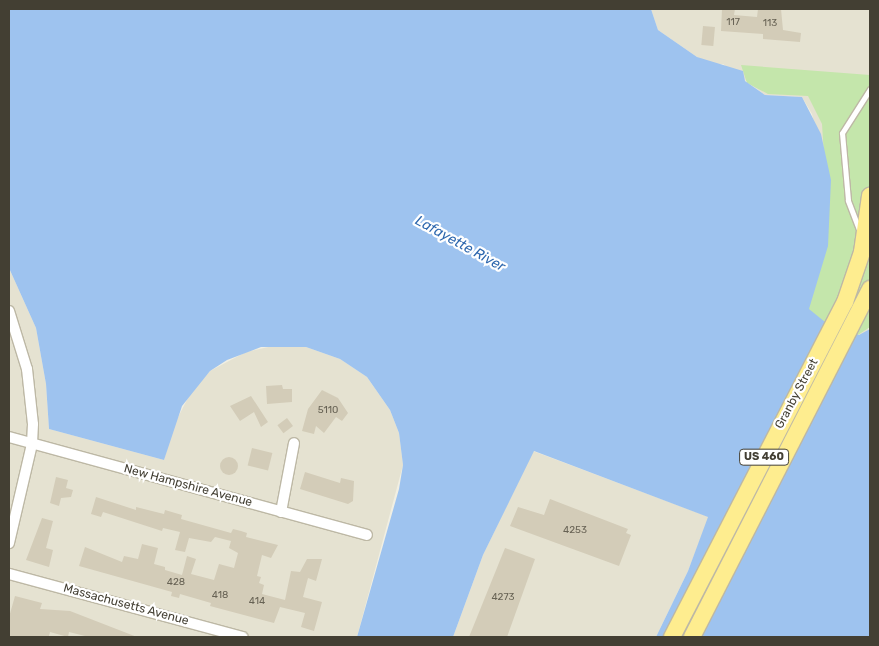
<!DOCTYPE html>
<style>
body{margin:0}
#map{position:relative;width:879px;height:646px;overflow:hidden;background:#f1efe3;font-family:Rubik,sans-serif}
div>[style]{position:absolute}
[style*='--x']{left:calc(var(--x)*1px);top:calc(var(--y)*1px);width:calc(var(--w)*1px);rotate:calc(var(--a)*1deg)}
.residential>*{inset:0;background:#e5e2d1}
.green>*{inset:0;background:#c4e6ab}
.water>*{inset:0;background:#9ec3ef}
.building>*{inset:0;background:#d3ccb8;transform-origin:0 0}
.round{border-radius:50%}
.roads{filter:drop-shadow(1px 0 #bdb8a5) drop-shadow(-1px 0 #bdb8a5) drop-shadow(0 1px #bdb8a5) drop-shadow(0 -1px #bdb8a5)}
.service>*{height:5px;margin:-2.5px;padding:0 2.5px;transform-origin:2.5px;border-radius:2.5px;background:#fff}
.minor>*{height:10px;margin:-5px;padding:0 5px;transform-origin:5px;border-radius:5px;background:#fff}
.primary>*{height:16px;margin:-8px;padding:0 8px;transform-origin:8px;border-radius:8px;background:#feed8f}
span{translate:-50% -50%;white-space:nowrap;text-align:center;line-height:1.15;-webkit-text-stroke:4.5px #fff;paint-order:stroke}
.number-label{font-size:10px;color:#676254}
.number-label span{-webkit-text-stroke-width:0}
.shield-label span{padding:1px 4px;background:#fff;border:1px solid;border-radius:4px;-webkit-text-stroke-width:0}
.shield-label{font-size:11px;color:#433f33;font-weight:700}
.street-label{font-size:12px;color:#433f33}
.water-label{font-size:14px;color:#2d67ae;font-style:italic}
.frame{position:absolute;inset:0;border:10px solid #433f33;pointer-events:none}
</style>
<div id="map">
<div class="residential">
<i style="clip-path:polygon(651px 9px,870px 9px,868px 333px,859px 335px,812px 114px,802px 97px,765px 95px,723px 64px,711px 64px,697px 57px,658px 30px)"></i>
<i style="clip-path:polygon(9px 268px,36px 328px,46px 384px,49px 429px,164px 460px,174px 425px,191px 392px,210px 371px,246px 352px,277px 345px,306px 347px,340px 359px,367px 377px,390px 410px,399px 433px,403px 465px,357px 637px,9px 637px)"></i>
<i style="clip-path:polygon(533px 451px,709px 517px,688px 571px,656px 637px,453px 637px,483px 555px)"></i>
</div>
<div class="green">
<i style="clip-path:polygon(741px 65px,870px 75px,870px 327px,846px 343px,802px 309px,826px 189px,822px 124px,808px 96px,768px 94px,747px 83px)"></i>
</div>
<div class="water">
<i style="clip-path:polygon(9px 9px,651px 9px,658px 30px,697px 57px,743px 71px,745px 81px,765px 95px,802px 97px,821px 134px,831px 180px,828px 246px,809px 309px,825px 322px,859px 335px,870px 329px,870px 637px,656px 637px,688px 571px,708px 517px,534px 451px,483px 555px,453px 637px,357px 637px,399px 489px,403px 465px,399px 433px,390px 410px,367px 377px,340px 359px,306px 347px,261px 347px,227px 360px,210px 371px,182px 406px,164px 460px,49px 429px,46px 384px,36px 328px,9px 268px)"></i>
</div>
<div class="building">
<i style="clip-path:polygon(722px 9px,735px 9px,734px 15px,757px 17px,758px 9px,781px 9px,783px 30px,801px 33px,800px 42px,763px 39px,763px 34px,721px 31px)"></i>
<i style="left:703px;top:26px;width:12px;height:19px;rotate:5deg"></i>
<i style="clip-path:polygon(282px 385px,283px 389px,292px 389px,292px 402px,267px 404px,266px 386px)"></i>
<i style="clip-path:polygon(322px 390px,338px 398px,348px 413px,342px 421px,336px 417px,324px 433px,316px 426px,314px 434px,302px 431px,308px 409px)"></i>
<i style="clip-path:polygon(251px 396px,268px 422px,261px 427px,254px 412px,240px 421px,230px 406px)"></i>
<i style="left:287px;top:418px;width:10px;height:12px;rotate:53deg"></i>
<i style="left:252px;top:448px;width:21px;height:18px;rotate:14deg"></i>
<i class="round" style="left:220px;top:457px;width:18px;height:18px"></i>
<i style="clip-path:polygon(305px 472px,340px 483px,341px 478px,354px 481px,353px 501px,348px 504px,300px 489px)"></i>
<i style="clip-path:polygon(56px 477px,68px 480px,66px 488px,73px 490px,71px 497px,61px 498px,59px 506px,50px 503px)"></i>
<i style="clip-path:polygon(96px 497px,136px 510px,136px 507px,164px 514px,165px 510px,182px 515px,181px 519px,231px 533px,233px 529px,241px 531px,247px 533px,246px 537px,278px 545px,271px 558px,262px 555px,257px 576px,261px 577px,259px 583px,264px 585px,262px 594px,285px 600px,291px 571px,300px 572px,307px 559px,322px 559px,316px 581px,308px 578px,303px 597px,322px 602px,314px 631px,301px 627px,305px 613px,280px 607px,274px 623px,210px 606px,211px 603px,180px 594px,179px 598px,171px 596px,172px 592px,79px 566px,85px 547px,122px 562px,124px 556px,138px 559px,142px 544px,158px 548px,154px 564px,165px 567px,165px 570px,182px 575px,187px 556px,196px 559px,191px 574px,214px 580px,219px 564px,234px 568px,238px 553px,229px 548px,231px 541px,215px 537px,211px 542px,189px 538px,185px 552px,175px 550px,180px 532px,163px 528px,162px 531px,103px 512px,101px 517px,91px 514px)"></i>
<i style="clip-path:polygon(550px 499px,628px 529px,626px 533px,631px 535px,619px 566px,510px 526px,518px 507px,544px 515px)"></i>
<i style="clip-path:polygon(42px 518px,53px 521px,46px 548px,53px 550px,49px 567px,26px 560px)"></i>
<i style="clip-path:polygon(505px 548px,535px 559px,507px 637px,469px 637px)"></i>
<i style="clip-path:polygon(15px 596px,42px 603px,40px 609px,70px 611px,137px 637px,89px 637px,69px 632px,68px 637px,50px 632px,49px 636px,9px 637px,9px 617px)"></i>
</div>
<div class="roads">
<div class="service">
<i style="--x:860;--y:232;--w:34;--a:-111"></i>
<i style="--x:848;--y:200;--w:67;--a:-95.1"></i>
<i style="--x:842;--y:133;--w:52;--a:-57.5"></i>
</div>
<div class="minor">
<i style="--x:9;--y:311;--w:61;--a:72.8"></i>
<i style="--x:27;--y:369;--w:55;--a:83.8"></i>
<i style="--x:33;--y:424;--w:20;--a:93"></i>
<i style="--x:32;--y:444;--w:102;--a:103.1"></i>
<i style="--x:9;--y:437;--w:371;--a:15.3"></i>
<i style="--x:281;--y:512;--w:70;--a:-79.3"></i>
<i style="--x:9;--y:574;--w:242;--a:15.1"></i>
</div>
<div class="primary">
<i style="--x:672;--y:637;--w:377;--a:-62.7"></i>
<i style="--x:845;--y:302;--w:53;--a:-71.2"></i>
<i style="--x:862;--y:252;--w:57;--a:-81.9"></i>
<i style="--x:692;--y:637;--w:391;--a:-62.9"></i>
</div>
</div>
<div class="number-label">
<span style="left:733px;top:23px">117</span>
<span style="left:770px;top:24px">113</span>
<span style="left:328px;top:411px">5110</span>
<span style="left:575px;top:531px">4253</span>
<span style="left:176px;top:583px">428</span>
<span style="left:220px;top:596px">418</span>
<span style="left:503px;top:598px">4273</span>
<span style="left:257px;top:602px">414</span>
</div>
<div class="shield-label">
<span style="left:764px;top:457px">US 460</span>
</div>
<div class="street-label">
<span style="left:797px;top:394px;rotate:-62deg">Granby Street</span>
<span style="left:188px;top:486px;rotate:15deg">New Hampshire Avenue</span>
<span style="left:126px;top:605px;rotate:15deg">Massachusetts Avenue</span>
</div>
<div class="water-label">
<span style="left:460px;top:244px;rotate:29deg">Lafayette River</span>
</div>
<div class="frame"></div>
</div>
